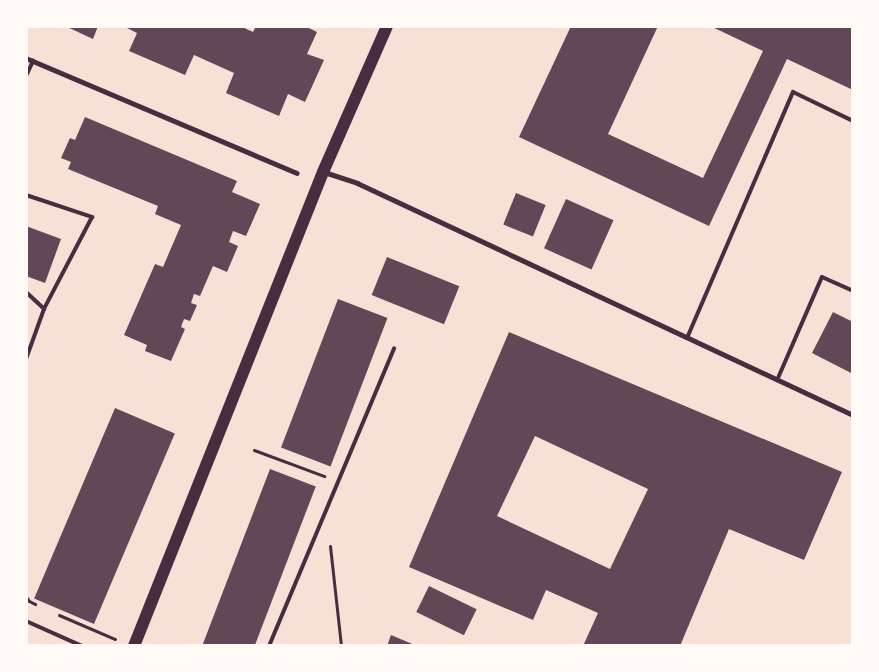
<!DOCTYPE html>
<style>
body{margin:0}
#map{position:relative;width:879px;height:672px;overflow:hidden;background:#f7e1d7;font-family:Rubik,sans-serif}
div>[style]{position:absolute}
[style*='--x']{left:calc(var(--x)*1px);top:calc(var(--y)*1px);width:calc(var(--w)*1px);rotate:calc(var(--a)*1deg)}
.building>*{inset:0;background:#644757;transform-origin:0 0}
.path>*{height:3px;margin:-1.5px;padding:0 1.5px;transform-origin:1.5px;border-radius:1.5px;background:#4a2c40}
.service>*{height:4px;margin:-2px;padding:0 2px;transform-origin:2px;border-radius:2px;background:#4a2c40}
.pedestrian>*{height:4.5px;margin:-2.25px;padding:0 2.25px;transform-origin:2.25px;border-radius:2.25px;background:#4a2c40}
.minor>*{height:5px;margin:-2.5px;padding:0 2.5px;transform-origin:2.5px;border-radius:2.5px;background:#4a2c40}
.primary>*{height:12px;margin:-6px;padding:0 6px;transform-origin:6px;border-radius:6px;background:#4a2c40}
span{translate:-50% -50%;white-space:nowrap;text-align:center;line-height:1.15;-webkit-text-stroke:4.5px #fffaf5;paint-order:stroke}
.frame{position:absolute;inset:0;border:28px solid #fffaf5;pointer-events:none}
</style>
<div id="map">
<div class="building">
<i style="clip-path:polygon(65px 26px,98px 26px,93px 39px)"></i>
<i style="clip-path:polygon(123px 26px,240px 26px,253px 32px,256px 26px,305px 26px,317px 32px,307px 54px,324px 60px,305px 102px,288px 94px,279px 116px,226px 93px,234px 73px,194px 55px,185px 75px,129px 51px,137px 33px)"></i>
<i style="clip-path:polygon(571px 26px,658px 26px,608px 134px,703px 178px,763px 51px,710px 26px,853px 26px,853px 90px,787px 59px,709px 226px,519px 137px)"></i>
<i style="clip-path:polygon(85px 117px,237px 181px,232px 192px,260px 204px,246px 236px,233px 231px,229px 242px,238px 246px,227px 272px,213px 266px,200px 296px,194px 294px,191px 303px,197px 305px,190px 321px,184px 319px,181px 327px,185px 329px,171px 361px,145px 351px,147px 345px,124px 335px,155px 264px,163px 267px,181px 225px,155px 214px,158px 206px,68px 169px,71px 162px,61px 158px,70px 138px,75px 140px)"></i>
<i style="left:516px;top:193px;width:32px;height:34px;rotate:22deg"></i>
<i style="left:566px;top:199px;width:52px;height:54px;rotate:24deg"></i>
<i style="clip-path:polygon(26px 226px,61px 239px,45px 283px,26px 276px)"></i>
<i style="left:387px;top:257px;width:78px;height:41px;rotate:22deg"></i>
<i style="left:338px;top:299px;width:53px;height:159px;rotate:21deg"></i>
<i style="clip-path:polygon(833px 312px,853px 322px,853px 374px,812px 353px)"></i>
<i style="clip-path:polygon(evenodd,509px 332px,842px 472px,804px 560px,729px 529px,680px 646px,583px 646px,598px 613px,546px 590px,533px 620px,409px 567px,509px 332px,535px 436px,648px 489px,610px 569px,497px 516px,535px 436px)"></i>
<i style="left:115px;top:408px;width:65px;height:207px;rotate:23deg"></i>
<i style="left:270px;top:469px;width:49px;height:190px;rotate:21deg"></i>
<i style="left:429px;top:586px;width:53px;height:29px;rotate:26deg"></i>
<i style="clip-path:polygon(391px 635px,417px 646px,387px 646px)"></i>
</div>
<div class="path">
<i style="--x:254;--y:450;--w:75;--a:20.4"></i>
<i style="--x:330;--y:546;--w:101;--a:83.7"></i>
<i style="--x:26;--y:597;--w:5;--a:53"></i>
<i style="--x:29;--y:601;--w:7;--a:27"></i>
<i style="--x:59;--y:615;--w:61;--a:23.2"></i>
</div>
<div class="service">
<i style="--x:26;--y:76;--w:17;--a:-65"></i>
<i style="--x:26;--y:195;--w:70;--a:18.4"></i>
<i style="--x:92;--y:217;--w:104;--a:117.6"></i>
<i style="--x:26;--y:292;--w:25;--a:43"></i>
<i style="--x:44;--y:309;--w:53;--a:109.8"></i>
<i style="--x:687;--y:338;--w:268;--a:-66.7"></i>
<i style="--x:793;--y:92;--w:67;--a:25.8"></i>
<i style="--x:778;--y:378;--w:110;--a:-66.5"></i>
<i style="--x:822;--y:277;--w:34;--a:24"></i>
<i style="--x:26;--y:621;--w:61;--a:24.1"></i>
<i style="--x:269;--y:646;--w:323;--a:-67.2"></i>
</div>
<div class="pedestrian">
<i style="--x:26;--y:58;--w:294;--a:23"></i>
</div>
<div class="minor">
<i style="--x:324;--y:172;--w:35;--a:18"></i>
<i style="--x:357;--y:183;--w:548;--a:25.07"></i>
</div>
<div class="primary">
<i style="--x:134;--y:646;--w:510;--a:-68.26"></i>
<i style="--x:323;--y:172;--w:159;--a:-66.3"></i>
</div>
<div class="frame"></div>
</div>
